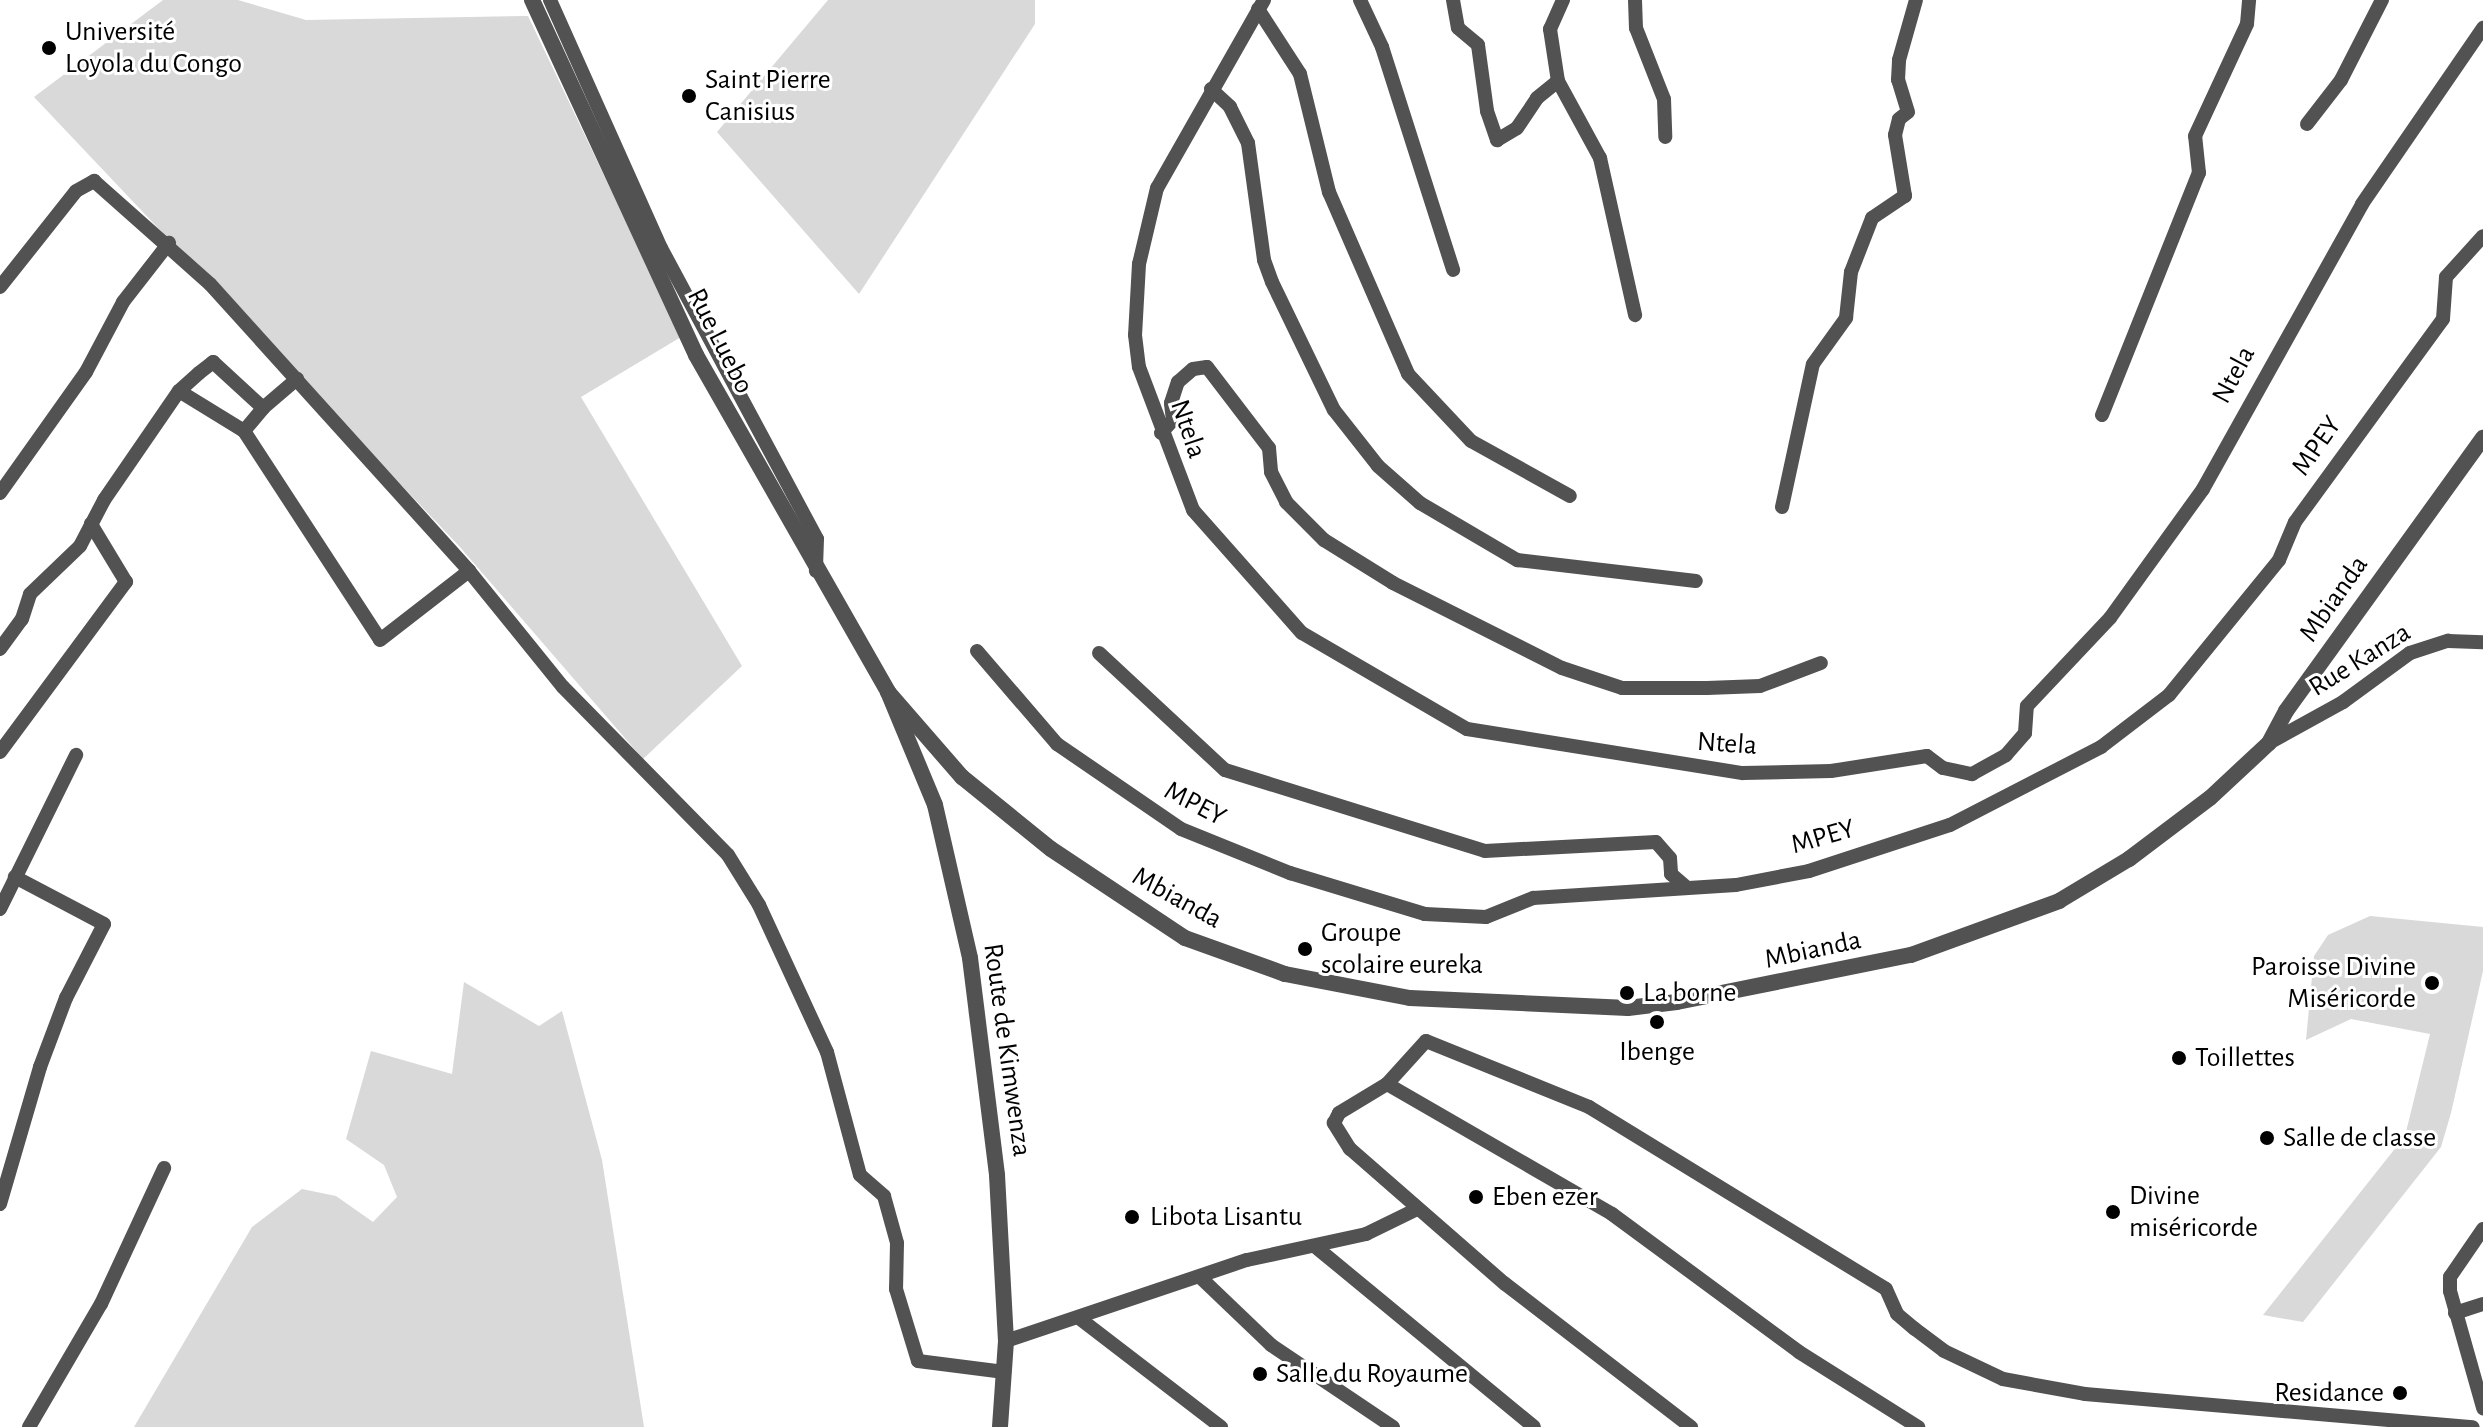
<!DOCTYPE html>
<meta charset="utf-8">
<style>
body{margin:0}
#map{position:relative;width:2483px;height:1427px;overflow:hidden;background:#fff;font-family:"Alegreya Sans",sans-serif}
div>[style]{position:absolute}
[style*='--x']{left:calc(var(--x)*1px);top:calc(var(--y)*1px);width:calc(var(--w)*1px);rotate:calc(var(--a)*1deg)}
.green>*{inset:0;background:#d9d9d9}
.minor>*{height:14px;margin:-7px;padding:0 7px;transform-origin:7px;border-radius:7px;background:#525252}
.tertiary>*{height:16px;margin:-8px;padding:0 8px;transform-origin:8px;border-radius:8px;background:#525252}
.dots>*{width:22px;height:22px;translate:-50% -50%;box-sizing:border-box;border:4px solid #fff;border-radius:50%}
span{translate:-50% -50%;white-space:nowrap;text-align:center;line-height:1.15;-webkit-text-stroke:6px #fff;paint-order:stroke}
.poi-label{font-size:28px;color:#000}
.left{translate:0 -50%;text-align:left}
.right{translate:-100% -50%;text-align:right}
.street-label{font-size:28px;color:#000}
</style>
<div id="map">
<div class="green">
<i style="clip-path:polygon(163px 0,238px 0,306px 20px,528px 16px,681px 337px,581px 397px,742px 666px,643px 759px,459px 546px,34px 97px)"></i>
<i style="clip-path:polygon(828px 0,1035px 0,1035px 24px,859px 294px,717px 132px)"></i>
<i style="clip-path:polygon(2370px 916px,2483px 927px,2483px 971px,2451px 1113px,2441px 1147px,2303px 1322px,2263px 1315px,2405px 1136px,2430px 1034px,2351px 1019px,2306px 1040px,2314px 956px,2328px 935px)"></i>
<i style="clip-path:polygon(464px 982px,539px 1026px,562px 1011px,602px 1160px,644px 1427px,134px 1427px,252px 1227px,302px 1189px,336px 1196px,373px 1222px,397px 1197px,384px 1165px,346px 1139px,371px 1051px,452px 1074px)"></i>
</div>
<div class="minor">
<i style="--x:550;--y:0;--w:272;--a:65.9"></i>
<i style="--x:661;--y:248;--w:330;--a:61.8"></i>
<i style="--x:817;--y:539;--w:32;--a:92"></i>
<i style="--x:1264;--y:0;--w:216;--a:119.6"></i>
<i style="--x:1157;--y:188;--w:78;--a:103.3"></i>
<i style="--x:1139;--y:264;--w:71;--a:93.2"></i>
<i style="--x:1135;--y:335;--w:32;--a:83"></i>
<i style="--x:1139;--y:367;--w:153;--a:69.3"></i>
<i style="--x:1193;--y:510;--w:164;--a:48.5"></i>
<i style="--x:1302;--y:633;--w:191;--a:30.2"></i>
<i style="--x:1467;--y:729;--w:279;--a:9.1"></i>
<i style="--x:1743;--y:773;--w:88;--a:-1.3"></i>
<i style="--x:1831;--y:771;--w:97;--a:-8.9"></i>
<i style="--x:1927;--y:756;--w:20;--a:37"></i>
<i style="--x:1943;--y:768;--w:30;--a:12"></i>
<i style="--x:1972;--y:774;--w:39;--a:-29"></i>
<i style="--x:2006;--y:755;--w:29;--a:-49"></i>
<i style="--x:2025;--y:733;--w:27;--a:-86"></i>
<i style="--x:2027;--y:706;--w:121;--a:-46.7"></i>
<i style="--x:2110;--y:618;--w:159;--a:-54.2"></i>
<i style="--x:2203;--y:489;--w:326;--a:-60.8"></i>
<i style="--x:2362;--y:204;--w:214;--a:-55.5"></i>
<i style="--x:1360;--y:0;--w:52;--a:64.9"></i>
<i style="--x:1382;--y:47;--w:234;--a:72.3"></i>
<i style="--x:1453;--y:0;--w:28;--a:80"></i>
<i style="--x:1458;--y:28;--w:26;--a:40"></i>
<i style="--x:1478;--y:45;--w:67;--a:82.2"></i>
<i style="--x:1487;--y:111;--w:31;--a:71"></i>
<i style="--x:1497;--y:140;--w:23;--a:-31"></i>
<i style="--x:1517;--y:128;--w:36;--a:-56"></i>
<i style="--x:1537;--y:98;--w:27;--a:-39"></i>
<i style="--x:1563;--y:0;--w:32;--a:114"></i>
<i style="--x:1550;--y:29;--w:53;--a:81.3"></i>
<i style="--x:1558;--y:81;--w:88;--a:61.4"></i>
<i style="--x:1600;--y:158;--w:161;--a:77.4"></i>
<i style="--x:1635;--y:0;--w:28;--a:88"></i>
<i style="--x:1636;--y:28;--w:76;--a:68.5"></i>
<i style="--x:1664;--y:99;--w:38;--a:88"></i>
<i style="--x:1258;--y:9;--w:77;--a:57.1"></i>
<i style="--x:1300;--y:74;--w:122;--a:76.2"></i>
<i style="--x:1329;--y:192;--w:198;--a:66.5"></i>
<i style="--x:1408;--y:374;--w:92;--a:46.8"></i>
<i style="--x:1471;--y:441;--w:113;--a:29.1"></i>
<i style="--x:1211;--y:89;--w:26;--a:43"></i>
<i style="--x:1230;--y:107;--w:40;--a:63.4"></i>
<i style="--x:1248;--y:143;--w:118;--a:82.2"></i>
<i style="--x:1264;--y:260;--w:23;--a:70"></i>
<i style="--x:1272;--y:282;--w:142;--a:64.2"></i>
<i style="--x:1334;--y:410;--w:71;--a:51.8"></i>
<i style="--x:1378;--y:466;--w:56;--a:41.4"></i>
<i style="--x:1420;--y:503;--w:113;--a:30.4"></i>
<i style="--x:1517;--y:560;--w:180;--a:6.7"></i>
<i style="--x:2307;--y:124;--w:56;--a:-52.3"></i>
<i style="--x:2341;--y:80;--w:90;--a:-62.9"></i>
<i style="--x:0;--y:287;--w:122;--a:-51.6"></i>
<i style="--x:76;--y:191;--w:21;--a:-29"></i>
<i style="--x:94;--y:181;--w:155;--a:41.6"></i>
<i style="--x:210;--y:284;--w:387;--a:47.9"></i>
<i style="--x:469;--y:571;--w:149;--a:51"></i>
<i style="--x:563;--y:687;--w:235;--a:45.5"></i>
<i style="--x:728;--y:855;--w:59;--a:58.2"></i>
<i style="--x:759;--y:905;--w:162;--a:65.2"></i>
<i style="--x:827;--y:1052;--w:127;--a:75"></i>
<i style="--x:860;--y:1175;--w:32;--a:41"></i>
<i style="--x:884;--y:1196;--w:49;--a:74.5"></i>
<i style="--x:897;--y:1243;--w:46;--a:91.2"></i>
<i style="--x:896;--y:1289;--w:75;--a:73"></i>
<i style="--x:918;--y:1361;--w:87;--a:7.3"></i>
<i style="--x:179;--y:391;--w:76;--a:31.6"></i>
<i style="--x:244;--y:431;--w:249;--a:56.9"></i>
<i style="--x:380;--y:640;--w:113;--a:-37.8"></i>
<i style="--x:2102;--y:415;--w:261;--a:-68.2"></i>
<i style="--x:2199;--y:173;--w:37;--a:-96"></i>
<i style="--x:2195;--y:136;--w:123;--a:-65.1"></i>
<i style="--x:2247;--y:24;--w:24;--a:-85"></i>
<i style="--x:244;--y:431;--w:30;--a:-50"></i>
<i style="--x:1161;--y:433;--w:18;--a:-47"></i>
<i style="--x:1173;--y:420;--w:17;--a:-97"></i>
<i style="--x:1171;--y:403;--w:22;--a:-72"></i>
<i style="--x:1178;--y:382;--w:20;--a:-41"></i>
<i style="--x:1193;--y:369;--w:14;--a:-8"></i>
<i style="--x:1207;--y:367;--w:102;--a:52.6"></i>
<i style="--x:1269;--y:448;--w:24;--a:85"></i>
<i style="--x:1271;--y:472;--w:34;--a:63"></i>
<i style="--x:1286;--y:502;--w:54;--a:45"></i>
<i style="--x:1324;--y:540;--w:81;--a:31.9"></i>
<i style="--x:1393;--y:583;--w:189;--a:26.7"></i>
<i style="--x:1562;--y:668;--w:63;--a:18.4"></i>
<i style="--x:1622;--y:688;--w:85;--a:0"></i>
<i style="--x:1707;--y:688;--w:53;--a:-2.2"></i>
<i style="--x:1760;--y:686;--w:65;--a:-20.7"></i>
<i style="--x:0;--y:493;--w:148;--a:-54.6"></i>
<i style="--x:86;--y:372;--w:79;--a:-62.1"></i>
<i style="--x:123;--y:302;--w:75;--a:-52.1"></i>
<i style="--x:1782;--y:507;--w:146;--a:-77.8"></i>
<i style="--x:1813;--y:364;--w:57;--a:-54.3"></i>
<i style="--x:1846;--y:318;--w:46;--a:-83.8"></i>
<i style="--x:1851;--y:272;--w:58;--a:-68.7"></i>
<i style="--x:1872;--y:218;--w:40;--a:-34"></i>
<i style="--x:1905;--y:196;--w:62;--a:-99.3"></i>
<i style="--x:1895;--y:135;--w:16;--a:-76"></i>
<i style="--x:1899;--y:119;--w:11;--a:-38"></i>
<i style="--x:1908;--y:112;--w:34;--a:-107"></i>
<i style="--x:1898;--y:80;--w:20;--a:-87"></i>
<i style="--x:1899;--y:60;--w:62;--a:-74.2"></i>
<i style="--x:0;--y:649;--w:37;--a:-54"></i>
<i style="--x:22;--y:619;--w:26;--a:-72"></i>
<i style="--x:30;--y:594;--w:69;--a:-43.8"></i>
<i style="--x:80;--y:546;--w:52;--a:-62.4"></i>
<i style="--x:104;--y:500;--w:132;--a:-55.5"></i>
<i style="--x:179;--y:391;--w:27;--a:-42"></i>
<i style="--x:199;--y:373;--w:18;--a:-38"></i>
<i style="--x:213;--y:362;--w:68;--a:42.6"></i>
<i style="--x:263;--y:408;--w:45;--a:-40.5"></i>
<i style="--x:977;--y:651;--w:123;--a:49.3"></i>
<i style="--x:1057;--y:744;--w:150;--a:34.4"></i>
<i style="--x:1181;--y:829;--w:118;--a:22"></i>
<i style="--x:1290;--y:873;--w:141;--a:16.9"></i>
<i style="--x:1425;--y:914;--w:61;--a:2.8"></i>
<i style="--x:1486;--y:917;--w:51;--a:-22"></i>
<i style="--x:1533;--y:898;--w:203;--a:-3.7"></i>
<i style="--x:1736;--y:885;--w:74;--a:-10.9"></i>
<i style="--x:1809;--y:871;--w:148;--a:-18.1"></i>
<i style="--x:1950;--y:825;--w:170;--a:-27.3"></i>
<i style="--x:2101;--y:747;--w:86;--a:-37.4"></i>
<i style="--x:2169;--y:695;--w:174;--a:-50.8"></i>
<i style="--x:2279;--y:560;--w:41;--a:-67.2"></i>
<i style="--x:2295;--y:522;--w:251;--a:-53.9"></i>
<i style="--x:2443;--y:319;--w:42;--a:-85.9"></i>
<i style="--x:2446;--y:277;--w:55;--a:-47.9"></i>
<i style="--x:1099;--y:653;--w:172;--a:42.9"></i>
<i style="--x:1225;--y:770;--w:272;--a:17.3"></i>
<i style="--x:1485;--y:851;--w:171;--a:-3"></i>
<i style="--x:1656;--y:842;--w:21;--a:49"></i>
<i style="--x:1670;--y:858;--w:16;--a:86"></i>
<i style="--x:1671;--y:874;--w:20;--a:41"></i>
<i style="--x:2269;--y:743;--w:85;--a:-29"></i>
<i style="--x:2343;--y:702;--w:83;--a:-36.2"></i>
<i style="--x:2410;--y:653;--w:40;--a:-18"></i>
<i style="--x:2448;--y:641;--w:35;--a:2"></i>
<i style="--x:0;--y:752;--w:212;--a:-53.5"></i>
<i style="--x:126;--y:582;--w:68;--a:-121.1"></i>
<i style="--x:0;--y:909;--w:172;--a:-63.7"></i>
<i style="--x:1387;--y:1084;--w:260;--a:30"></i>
<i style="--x:1612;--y:1214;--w:232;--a:36.4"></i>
<i style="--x:1799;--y:1352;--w:141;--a:32.2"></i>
<i style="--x:0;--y:1204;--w:143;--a:-73.7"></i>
<i style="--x:40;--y:1067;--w:74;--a:-69.4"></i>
<i style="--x:66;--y:998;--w:83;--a:-62.8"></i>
<i style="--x:104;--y:924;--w:101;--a:-152.2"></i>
<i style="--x:2483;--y:1229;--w:58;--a:124.5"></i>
<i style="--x:2450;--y:1277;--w:14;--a:90"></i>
<i style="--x:2450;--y:1291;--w:122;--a:74.2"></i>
<i style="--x:1317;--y:1248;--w:281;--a:39.5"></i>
<i style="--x:1201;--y:1278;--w:97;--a:43.7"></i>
<i style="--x:1271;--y:1345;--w:147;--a:33.9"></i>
<i style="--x:2455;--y:1313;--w:29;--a:-18"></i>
<i style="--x:1079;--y:1318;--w:179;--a:37.5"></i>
<i style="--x:1006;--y:1341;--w:254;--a:-18.6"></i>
<i style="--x:1247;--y:1260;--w:122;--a:-12.3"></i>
<i style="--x:1366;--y:1234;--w:57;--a:-26.1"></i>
<i style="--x:29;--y:1427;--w:143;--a:-59.7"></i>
<i style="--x:101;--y:1304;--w:150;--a:-65.1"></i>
<i style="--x:1691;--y:1427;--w:235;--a:-142.4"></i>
<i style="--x:1505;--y:1284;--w:206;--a:-138.9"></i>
<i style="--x:1350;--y:1149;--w:31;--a:-122"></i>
<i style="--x:1334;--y:1123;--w:11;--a:-63"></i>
<i style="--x:1339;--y:1113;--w:56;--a:-31.1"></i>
<i style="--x:1387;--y:1084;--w:58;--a:-47.8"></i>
<i style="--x:1426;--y:1041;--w:176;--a:22"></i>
<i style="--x:1589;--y:1107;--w:348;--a:31.5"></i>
<i style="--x:1886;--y:1289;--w:27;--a:66"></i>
<i style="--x:1897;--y:1314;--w:23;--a:40"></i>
<i style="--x:1915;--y:1329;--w:36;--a:37"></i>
<i style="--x:1944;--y:1351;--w:65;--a:25.4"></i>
<i style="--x:2003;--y:1379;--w:83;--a:10.4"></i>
<i style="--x:2085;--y:1394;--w:389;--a:4.9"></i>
</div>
<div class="tertiary">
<i style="--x:532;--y:0;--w:391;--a:65.2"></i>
<i style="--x:696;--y:355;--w:388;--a:60.3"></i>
<i style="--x:888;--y:692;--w:122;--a:67.4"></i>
<i style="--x:935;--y:805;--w:157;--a:77.1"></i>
<i style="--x:970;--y:958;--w:219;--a:82.9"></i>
<i style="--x:997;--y:1175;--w:166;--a:86.9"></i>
<i style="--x:1006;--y:1341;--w:86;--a:94"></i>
<i style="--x:888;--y:692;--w:113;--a:49"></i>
<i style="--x:962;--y:777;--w:114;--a:39"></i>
<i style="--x:1051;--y:849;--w:161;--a:33.6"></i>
<i style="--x:1185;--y:938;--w:106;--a:19.8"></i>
<i style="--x:1285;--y:974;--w:127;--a:10.9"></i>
<i style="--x:1410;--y:998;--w:218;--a:2.6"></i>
<i style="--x:1628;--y:1008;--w:49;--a:-7"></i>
<i style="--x:1677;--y:1002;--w:239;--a:-11.4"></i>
<i style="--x:1911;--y:955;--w:158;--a:-20"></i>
<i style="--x:2059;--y:901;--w:82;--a:-31"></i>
<i style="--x:2129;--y:859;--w:101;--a:-37"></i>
<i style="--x:2210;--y:798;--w:81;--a:-43"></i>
<i style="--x:2269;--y:743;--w:36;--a:-62"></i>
<i style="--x:2286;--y:711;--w:337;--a:-54.2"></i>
</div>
<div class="dots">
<i style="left:49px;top:48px;background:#000"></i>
<i style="left:689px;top:96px;background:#000"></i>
<i style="left:1305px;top:949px;background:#000"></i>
<i style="left:2432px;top:983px;background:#000"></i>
<i style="left:1627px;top:993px;background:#000"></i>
<i style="left:1657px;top:1022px;background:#000"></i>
<i style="left:2179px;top:1058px;background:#000"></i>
<i style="left:2267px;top:1138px;background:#000"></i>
<i style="left:1476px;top:1197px;background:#000"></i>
<i style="left:2113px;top:1212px;background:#000"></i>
<i style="left:1132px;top:1217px;background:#000"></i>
<i style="left:1260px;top:1374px;background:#000"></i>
<i style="left:2400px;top:1393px;background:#000"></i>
</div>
<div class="poi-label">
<span class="left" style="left:65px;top:48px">Université<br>Loyola du Congo</span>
<span class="left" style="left:705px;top:96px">Saint Pierre<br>Canisius</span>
<span class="left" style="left:1321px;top:949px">Groupe<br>scolaire eureka</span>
<span class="right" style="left:2416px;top:983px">Paroisse Divine<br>Miséricorde</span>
<span class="left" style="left:1643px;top:993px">La borne</span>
<span style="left:1657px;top:1052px">Ibenge</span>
<span class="left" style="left:2195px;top:1058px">Toillettes</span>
<span class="left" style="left:2283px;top:1138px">Salle de classe</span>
<span class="left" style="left:2129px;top:1212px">Divine<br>miséricorde</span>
<span class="left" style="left:1492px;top:1197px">Eben ezer</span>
<span class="left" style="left:1150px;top:1217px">Libota Lisantu</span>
<span class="left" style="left:1276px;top:1374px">Salle du Royaume</span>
<span class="right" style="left:2384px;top:1393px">Residance</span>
</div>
<div class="street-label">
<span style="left:720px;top:341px;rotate:63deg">Rue Luebo</span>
<span style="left:2234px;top:375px;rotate:-62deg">Ntela</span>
<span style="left:1188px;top:429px;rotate:71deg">Ntela</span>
<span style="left:2317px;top:446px;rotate:-55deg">MPEY</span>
<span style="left:2334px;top:599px;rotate:-55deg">Mbianda</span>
<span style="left:2360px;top:660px;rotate:-32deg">Rue Kanza</span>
<span style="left:1727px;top:744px;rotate:4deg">Ntela</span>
<span style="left:1195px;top:804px;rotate:28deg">MPEY</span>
<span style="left:1823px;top:837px;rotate:-16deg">MPEY</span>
<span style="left:1177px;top:898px;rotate:29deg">Mbianda</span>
<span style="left:1813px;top:950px;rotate:-12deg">Mbianda</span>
<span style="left:1007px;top:1050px;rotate:82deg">Route de Kimwenza</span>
</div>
</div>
